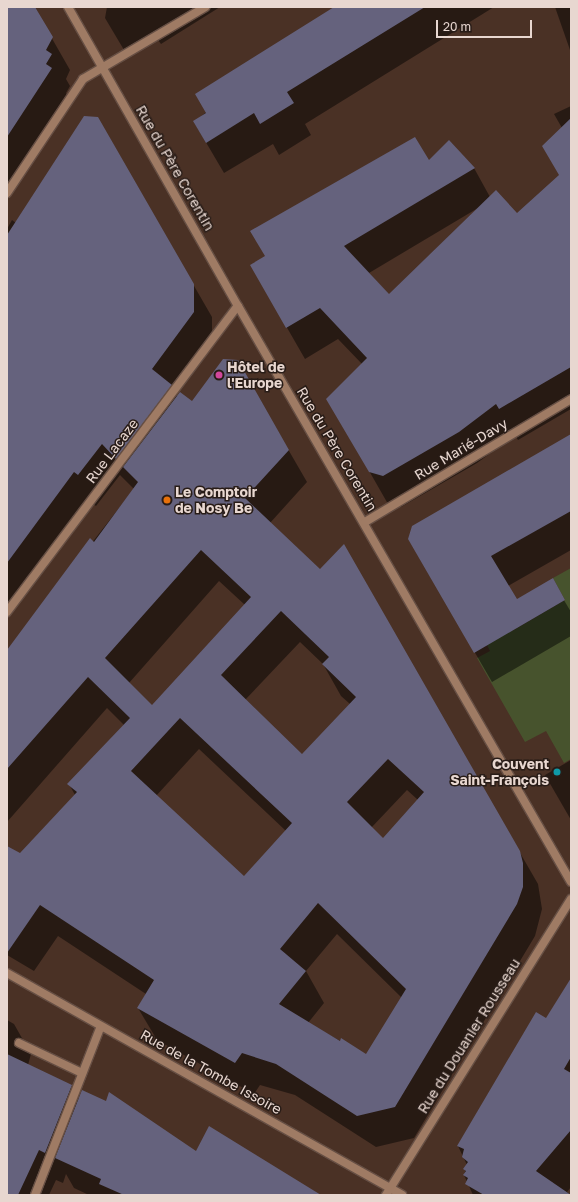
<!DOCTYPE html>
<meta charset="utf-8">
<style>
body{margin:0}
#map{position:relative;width:578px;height:1202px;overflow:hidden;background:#4a3125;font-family:"Golos Text",sans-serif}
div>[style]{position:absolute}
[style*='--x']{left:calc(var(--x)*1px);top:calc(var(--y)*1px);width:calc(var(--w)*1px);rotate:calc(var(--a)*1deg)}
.green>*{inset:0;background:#47532d}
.shadow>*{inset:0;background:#0007}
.building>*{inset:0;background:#65627d}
.roads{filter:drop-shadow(1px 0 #664f44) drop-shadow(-1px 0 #664f44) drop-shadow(0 1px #664f44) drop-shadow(0 -1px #664f44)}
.lane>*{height:8px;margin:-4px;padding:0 4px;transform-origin:4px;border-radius:4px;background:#9f7b64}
.street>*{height:8px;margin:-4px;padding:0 4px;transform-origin:4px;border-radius:4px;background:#9f7b64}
.dots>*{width:11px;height:11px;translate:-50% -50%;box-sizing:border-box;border:2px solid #281c17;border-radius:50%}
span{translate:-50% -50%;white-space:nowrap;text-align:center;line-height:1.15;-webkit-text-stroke:3px #281c17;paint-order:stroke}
.street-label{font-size:14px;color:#e8d7d0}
.poi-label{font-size:14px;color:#e8d7d0;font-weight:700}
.left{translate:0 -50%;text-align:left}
.right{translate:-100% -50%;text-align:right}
.frame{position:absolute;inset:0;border:8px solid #e8d7d0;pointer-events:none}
.scale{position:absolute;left:436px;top:20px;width:96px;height:18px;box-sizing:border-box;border:2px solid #e8d7d0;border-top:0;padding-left:5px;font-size:12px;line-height:14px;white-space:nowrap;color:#e8d7d0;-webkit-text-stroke:3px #281c17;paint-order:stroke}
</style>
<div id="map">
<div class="green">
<i style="clip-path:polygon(571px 568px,571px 759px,564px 763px,546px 731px,525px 742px,477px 658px,490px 651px,485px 641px,514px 630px,565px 600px,553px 578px)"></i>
</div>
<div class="shadow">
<i style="clip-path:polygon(7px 7px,34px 7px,70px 70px,66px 79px,70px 86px,66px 93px,70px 100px,7px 197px)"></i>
<i style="clip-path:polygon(107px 7px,220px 7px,161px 44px,158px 40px,141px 50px,124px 50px,105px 18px)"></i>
<i style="clip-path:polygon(336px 7px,494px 7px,305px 124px,311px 135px,279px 155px,273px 144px,224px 173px,194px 122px)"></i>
<i style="clip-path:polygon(555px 7px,571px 7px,571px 52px,570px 50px)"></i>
<i style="clip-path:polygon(evenodd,571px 106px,571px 409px,518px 440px,515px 435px,477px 463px,401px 507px,388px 504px,328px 399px,363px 365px,338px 339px,305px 359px,251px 265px,429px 162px,474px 168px,490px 197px,517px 214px,560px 176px,562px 128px,554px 114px,571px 106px,478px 208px,389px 295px,369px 273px,478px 208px)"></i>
<i style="clip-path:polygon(evenodd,97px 118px,212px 317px,212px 345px,175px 393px,178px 397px,192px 402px,237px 361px,307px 482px,270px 523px,320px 570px,343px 546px,538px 884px,542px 909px,535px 936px,414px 1138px,376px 1147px,295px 1095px,260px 1085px,254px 1094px,157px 1040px,138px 1008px,146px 994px,58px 936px,34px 971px,7px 955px,7px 847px,20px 854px,75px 795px,69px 784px,124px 725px,107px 708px,7px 822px,7px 651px,134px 489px,120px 475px,96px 506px,92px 503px,7px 618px,7px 229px,12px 220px,16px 223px,97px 118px,219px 581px,245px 605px,152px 706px,129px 683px,219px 581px,97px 118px,300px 642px,323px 664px,341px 696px,350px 704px,302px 756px,245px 700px,300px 642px,97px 118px,199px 749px,286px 831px,244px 877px,156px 796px,199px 749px,97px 118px,407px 790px,418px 800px,383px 839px,371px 828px,407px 790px,97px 118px,337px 934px,402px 998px,367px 1056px,308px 1023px,324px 1003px,306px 971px,337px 934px)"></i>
<i style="clip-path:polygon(571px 435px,571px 550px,508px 586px,516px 600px,552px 580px,571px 612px,571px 636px,492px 682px,409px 539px)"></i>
<i style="clip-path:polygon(571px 760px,571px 820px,545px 775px)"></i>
<i style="clip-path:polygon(571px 1010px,571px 1187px,567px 1192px,571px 1195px,473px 1195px,464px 1175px,467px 1165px,458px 1146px,546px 1019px)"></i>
<i style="clip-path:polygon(7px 1020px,14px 1024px,31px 1054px,28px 1065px,71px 1086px,79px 1100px,197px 1152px,319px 1195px,89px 1195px,74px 1188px,66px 1174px,63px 1183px,56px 1180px,49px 1195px,7px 1195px)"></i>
</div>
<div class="building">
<i style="clip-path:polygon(7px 7px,35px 7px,53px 37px,46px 50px,52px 54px,46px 64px,52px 68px,7px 137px)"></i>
<i style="clip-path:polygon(334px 7px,425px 7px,287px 92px,294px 103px,260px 124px,254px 113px,206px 143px,193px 121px,206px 113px,195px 94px)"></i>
<i style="clip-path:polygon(84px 116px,98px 117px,194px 284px,194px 312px,152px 369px,172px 385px,116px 459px,102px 444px,78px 475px,74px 472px,7px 563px,7px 235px)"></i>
<i style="clip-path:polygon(571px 118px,571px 367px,499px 409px,496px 404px,459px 432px,383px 476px,369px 472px,326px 399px,367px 358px,320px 308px,286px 328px,250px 265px,265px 256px,250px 231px,415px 137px,429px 160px,449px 140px,475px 168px,344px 246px,389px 294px,496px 190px,517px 213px,559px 175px,542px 146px)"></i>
<i style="clip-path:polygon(evenodd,223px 359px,238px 360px,289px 450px,245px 498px,320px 569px,344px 544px,520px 851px,523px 863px,523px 887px,517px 904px,395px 1107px,357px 1116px,276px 1064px,242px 1053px,235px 1063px,137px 1008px,154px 980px,40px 905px,7px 953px,7px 846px,20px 853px,77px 792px,67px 784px,130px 718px,88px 677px,7px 769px,7px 650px,90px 538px,94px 542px,138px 482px,123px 467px,180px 392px,192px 401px,223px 359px,201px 550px,251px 597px,152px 705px,105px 658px,201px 550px,223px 359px,281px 611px,329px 657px,322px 664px,356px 697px,302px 754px,221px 675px,281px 611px,223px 359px,180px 718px,292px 823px,244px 876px,131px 771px,180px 718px,223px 359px,388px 759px,424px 792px,383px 838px,347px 802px,388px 759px,223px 359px,318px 903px,406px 989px,366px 1054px,341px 1038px,340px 1041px,279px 1004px,306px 971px,280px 949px,318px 903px)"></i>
<i style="clip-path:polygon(571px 434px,571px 511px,491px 556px,517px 599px,553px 578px,565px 600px,474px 653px,408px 539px,412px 526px)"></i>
<i style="clip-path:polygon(571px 978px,571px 1057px,564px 1069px,571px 1073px,571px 1130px,536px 1171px,571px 1195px,484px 1195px,465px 1184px,468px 1178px,463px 1175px,466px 1171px,463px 1169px,468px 1162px,462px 1157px,464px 1149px,457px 1146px,536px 1012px,546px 1018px)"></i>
<i style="clip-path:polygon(7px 1054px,72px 1085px,45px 1153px,39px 1150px,18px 1195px,7px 1195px)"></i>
<i style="clip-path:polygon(82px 1090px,106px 1101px,109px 1092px,196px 1151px,209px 1126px,321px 1195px,124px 1195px,99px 1184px,101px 1179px,55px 1158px)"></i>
</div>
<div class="roads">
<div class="lane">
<i style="--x:19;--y:1043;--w:70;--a:25.5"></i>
<i style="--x:35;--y:1195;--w:181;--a:-68.7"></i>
</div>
<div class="street">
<i style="--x:68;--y:7;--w:344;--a:60.4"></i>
<i style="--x:238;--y:306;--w:665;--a:59.97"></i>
<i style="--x:7;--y:193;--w:137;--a:-56.3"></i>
<i style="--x:83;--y:79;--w:142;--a:-30.5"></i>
<i style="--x:365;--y:522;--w:240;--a:-30.8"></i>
<i style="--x:7;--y:612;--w:383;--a:-53"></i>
<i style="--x:7;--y:973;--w:453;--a:29.3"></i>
<i style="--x:386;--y:1195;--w:349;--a:-58"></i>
</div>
</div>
<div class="dots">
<i style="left:219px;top:375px;background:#d1479c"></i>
<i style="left:167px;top:500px;background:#e8710a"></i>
<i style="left:557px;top:772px;background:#0f9aa8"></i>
</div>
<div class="street-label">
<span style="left:175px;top:168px;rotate:60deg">Rue du Père Corentin</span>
<span style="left:337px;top:449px;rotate:59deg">Rue du Père Corentin</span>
<span style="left:461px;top:449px;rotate:-31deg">Rue Marié-Davy</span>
<span style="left:112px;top:451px;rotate:-53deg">Rue Lacaze</span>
<span style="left:469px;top:1036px;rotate:-58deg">Rue du Douanier Rousseau</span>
<span style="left:211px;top:1072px;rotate:29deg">Rue de la Tombe Issoire</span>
</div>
<div class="poi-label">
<span class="left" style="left:227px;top:375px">Hôtel de<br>l'Europe</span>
<span class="left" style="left:175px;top:500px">Le Comptoir<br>de Nosy Be</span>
<span class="right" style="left:549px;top:772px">Couvent<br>Saint-François</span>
</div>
<div class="frame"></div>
<div class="scale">20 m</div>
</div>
